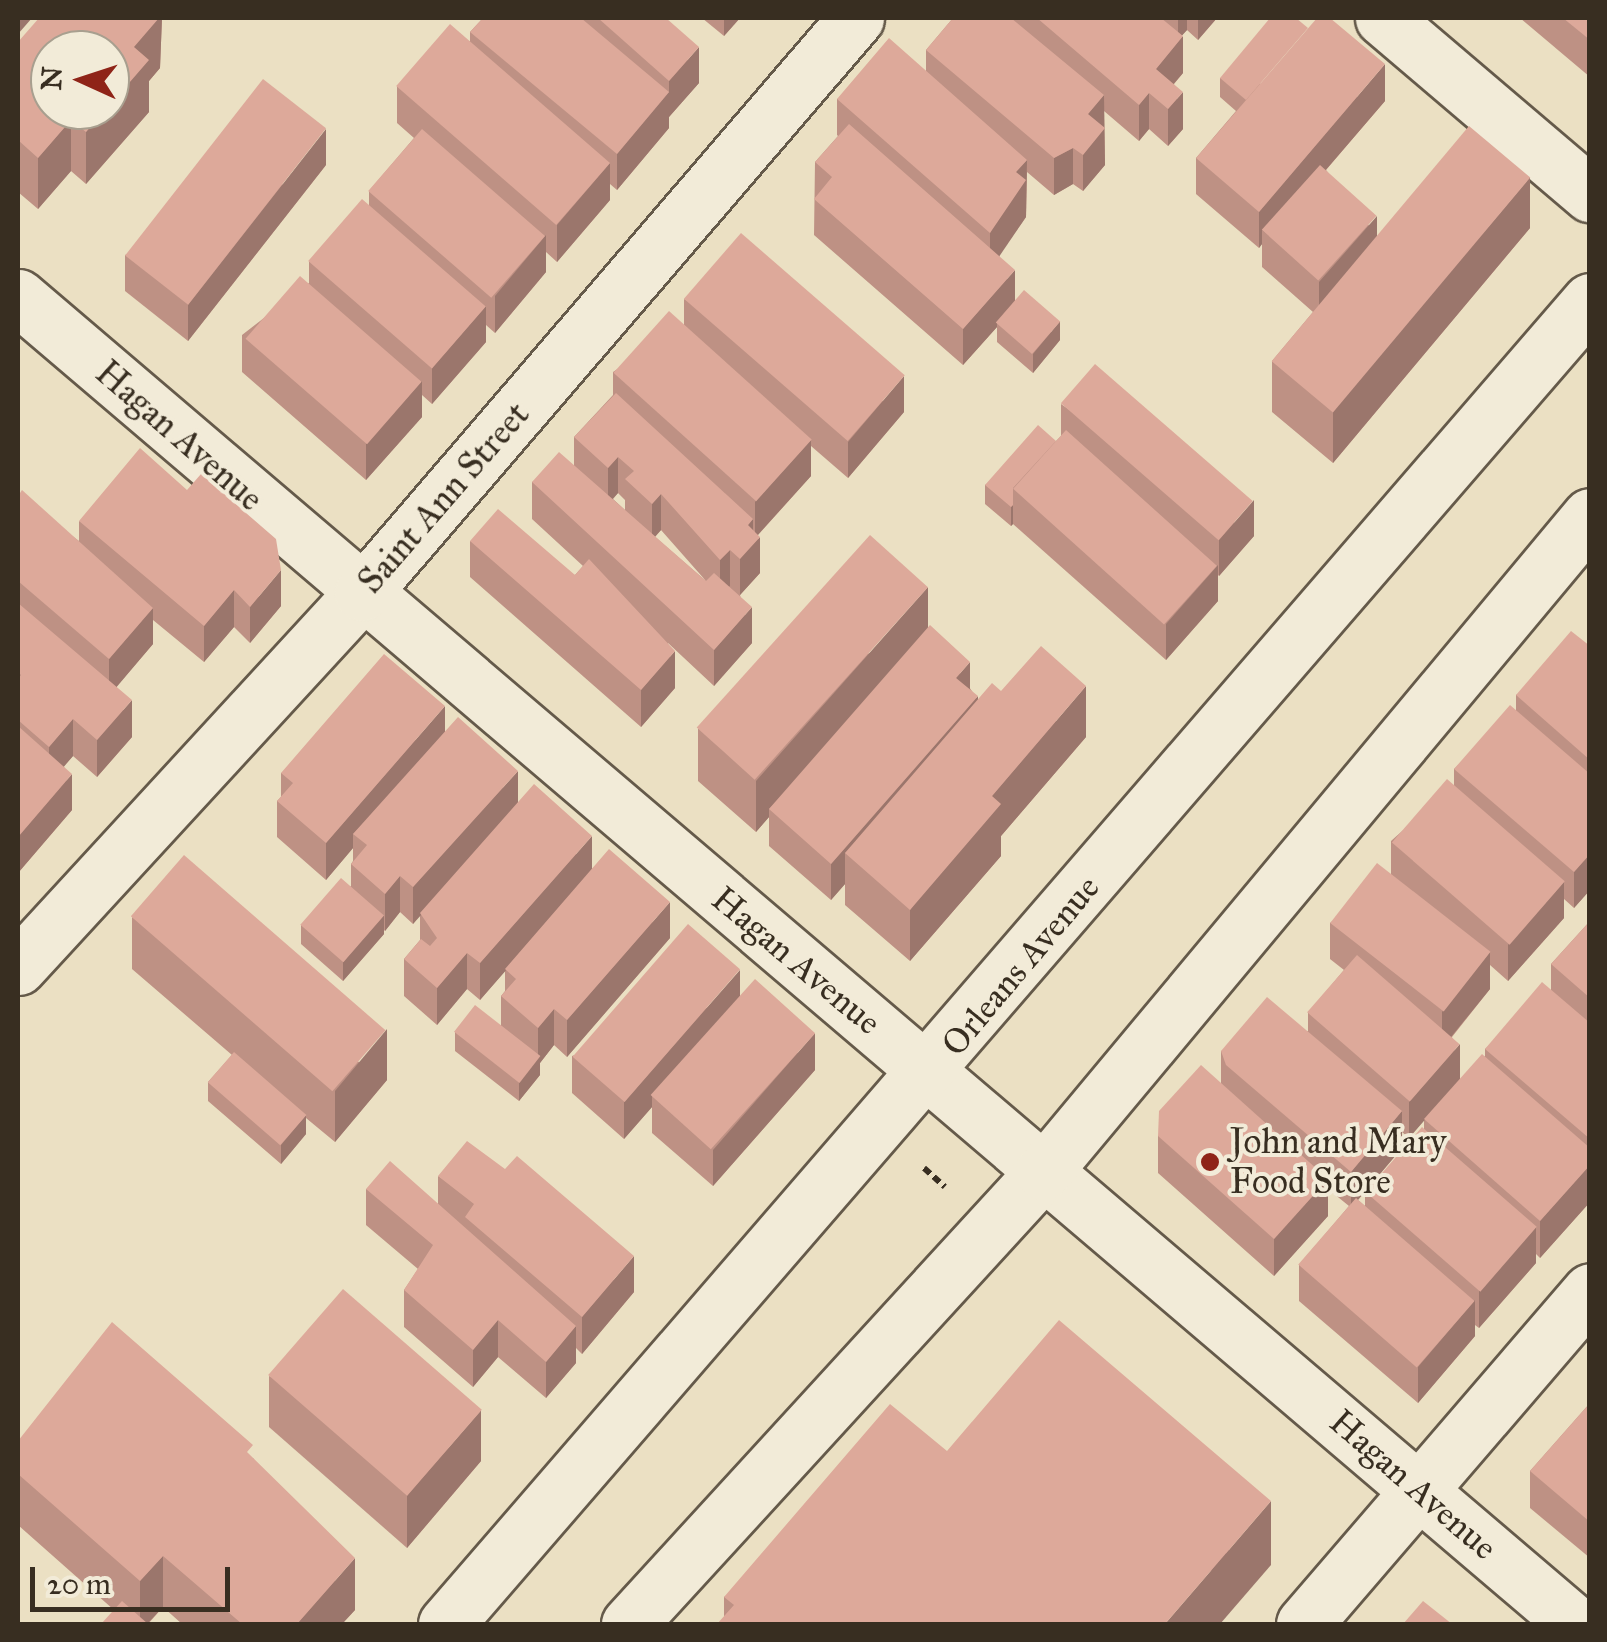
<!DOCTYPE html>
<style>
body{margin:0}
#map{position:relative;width:1607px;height:1642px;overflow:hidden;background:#ebe0c3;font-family:"IM FELL Great Primer",serif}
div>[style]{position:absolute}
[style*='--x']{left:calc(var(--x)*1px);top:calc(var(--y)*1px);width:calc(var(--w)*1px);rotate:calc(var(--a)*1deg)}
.path>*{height:6px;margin-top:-3px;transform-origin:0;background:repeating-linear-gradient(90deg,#382e21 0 8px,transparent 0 13px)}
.roads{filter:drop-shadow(2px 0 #655a4a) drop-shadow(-2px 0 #655a4a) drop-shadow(0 2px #655a4a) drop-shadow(0 -2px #655a4a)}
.street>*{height:55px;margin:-27.5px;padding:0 27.5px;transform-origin:27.5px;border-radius:27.5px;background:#f2ebd8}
.secondary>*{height:55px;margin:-27.5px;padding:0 27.5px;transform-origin:27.5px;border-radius:27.5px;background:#f2ebd8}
.wall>*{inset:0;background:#be9184}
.shaded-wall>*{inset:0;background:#9b766c}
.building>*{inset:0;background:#dda99a;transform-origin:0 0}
.dots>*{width:28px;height:28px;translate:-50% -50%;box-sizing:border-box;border:5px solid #f2ebd8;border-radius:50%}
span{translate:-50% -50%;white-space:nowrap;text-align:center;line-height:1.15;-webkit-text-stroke:8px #f2ebd8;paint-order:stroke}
.street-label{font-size:35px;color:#382e21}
.poi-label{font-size:35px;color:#382e21}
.left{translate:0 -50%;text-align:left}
.frame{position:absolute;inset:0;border:20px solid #382e21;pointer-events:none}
.north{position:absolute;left:30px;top:30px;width:100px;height:100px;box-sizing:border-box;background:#f2ebd8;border:2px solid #a89f8f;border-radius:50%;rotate:273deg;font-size:28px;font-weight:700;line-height:40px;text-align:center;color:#382e21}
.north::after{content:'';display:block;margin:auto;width:35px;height:45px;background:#8f2418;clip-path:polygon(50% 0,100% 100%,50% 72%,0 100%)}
.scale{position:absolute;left:30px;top:1567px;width:200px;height:45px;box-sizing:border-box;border:5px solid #382e21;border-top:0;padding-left:12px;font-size:30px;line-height:35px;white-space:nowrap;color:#382e21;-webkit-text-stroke:8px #f2ebd8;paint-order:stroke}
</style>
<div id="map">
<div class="path">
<i style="--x:924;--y:1168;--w:28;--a:42"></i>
</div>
<div class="roads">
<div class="street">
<i style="--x:1383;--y:18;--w:272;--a:40.4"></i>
<i style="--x:18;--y:297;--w:2046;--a:40.44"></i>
<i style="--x:18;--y:967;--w:508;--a:-47.39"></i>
<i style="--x:362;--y:593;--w:758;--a:-49.33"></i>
<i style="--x:1304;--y:1624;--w:439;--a:-49.3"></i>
</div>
<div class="secondary">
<i style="--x:446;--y:1624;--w:1749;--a:-49.15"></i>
<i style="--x:629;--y:1624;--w:613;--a:-47.51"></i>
<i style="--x:1043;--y:1172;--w:854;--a:-50.18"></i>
</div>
</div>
<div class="wall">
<i style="clip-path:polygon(162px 18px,160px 68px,149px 81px,149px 112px,86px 184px,71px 171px,38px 209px,18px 192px,18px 42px)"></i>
<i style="clip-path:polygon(483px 18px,666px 18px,699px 83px,669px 117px,669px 128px,617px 190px,610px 184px,610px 200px,557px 262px,546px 252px,546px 272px,495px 333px,486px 325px,486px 342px,432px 404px,422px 395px,422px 417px,366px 480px,242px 372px,242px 335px,309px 283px,309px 262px,369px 206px,369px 191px,414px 138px,397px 123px,397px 86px,470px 41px,470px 32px)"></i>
<i style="clip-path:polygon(702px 18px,740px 18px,724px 36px)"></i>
<i style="clip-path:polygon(953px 18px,1217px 18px,1198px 40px,1187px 30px,1182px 35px,1183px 73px,1174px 84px,1183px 129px,1168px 146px,1149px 129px,1139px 141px,1104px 111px,1105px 165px,1083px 191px,1073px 184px,1054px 195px,1027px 172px,1026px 217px,999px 255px,1015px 301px,1060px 340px,1033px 373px,997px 342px,997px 327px,963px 365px,814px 235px,815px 162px,838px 136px,837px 135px,837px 99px,926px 71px,926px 50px)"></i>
<i style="clip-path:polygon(1520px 18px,1590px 18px,1590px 77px)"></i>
<i style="clip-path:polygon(1220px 78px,1385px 101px,1326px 170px,1377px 236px,1530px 228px,1333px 463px,1272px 412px,1272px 361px,1313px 312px,1262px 267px,1262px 244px,1259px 248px,1196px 194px,1196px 158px,1236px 111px,1220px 97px)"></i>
<i style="clip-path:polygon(326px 165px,188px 341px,125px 291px,125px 255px)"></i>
<i style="clip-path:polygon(evenodd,684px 299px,904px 412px,848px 478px,811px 446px,811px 476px,758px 535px,760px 573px,740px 595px,752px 643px,714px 686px,668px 643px,675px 688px,641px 727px,470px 577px,470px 541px,575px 575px,583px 566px,532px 519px,532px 482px,574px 465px,574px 437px,613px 395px,613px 372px,684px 325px,684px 299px,618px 493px,625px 500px,625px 510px,613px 499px,618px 493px,684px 299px,661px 530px,706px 581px,655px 537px,661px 530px)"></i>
<i style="clip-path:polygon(1061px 404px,1254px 536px,1219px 576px,1218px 575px,1218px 601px,1166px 660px,1013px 524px,1011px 526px,985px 504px,985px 485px,1056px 441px,1061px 436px)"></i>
<i style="clip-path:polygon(18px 496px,79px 541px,79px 521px,281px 606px,250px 643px,234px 627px,204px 662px,153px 620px,153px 644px,116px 687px,132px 737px,97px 777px,73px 756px,64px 766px,72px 810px,18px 873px)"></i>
<i style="clip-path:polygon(928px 627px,978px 700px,1001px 691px,1086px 737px,1001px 836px,1001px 856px,910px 961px,845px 905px,845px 884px,831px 900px,769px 846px,769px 817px,756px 832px,698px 781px,698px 729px)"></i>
<i style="clip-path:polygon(evenodd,1590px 646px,1590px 890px,1574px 908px,1564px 899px,1564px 918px,1508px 981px,1490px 965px,1490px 989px,1452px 1037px,1460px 1080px,1485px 1056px,1485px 1049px,1551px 991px,1551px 964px,1590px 921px,1590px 1202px,1540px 1258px,1536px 1254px,1536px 1263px,1479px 1328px,1475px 1325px,1475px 1336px,1418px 1403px,1299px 1301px,1299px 1265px,1349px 1206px,1328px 1189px,1328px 1216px,1274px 1276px,1158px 1173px,1158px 1136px,1221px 1084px,1221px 1051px,1308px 1031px,1308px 1013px,1344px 970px,1330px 959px,1330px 923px,1391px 875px,1391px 841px,1454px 785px,1454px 769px,1516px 710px,1516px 695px,1590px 646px,1424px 1120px,1424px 1129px,1365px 1192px,1365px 1206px,1358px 1200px,1402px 1148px,1402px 1132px,1409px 1138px,1424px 1120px)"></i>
<i style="clip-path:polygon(445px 733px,518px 802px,670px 938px,567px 1057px,554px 1045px,540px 1063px,540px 1075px,519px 1101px,455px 1051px,455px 1032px,501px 1025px,501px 996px,505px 991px,505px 971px,480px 1000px,467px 989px,437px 1025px,404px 996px,404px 959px,420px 940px,420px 915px,413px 924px,400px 912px,385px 931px,384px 930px,384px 934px,343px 981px,301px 944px,301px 925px,351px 886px,351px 864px,353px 861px,353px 848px,326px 880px,277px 837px,277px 801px,281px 797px,281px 773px)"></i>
<i style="clip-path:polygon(132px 917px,387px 1080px,335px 1142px,306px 1118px,306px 1134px,281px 1164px,208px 1101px,208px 1082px,232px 1055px,132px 969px)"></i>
<i style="clip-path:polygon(740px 996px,815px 1070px,713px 1186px,652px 1133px,652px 1107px,624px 1139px,572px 1093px,572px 1056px)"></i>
<i style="clip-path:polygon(438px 1176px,634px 1292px,582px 1354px,576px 1348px,576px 1363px,546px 1398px,498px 1357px,473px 1387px,404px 1327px,404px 1290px,418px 1269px,366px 1225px,366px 1189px,438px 1204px)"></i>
<i style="clip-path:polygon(269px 1376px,481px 1461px,407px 1548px,269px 1427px)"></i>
<i style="clip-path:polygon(1590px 1403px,1590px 1558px,1530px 1508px,1530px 1471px)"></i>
<i style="clip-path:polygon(18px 1441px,253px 1458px,355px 1610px,342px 1624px,182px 1624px,163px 1607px,148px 1624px,114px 1610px,18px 1525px)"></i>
<i style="clip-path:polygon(947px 1451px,1271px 1565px,724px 1616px,724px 1597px)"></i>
</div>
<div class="shaded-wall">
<i style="clip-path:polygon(18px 18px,32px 18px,18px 34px)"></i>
<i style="clip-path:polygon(144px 18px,162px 18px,160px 68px,149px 81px,149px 112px,86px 184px,86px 132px,105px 110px,110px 110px,110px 105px)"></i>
<i style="clip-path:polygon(724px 18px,740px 18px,724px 36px)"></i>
<i style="clip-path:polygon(1178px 18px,1187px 18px,1187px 30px,1178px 40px)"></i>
<i style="clip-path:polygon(1198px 18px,1217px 18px,1198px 40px)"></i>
<i style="clip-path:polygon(1183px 36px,1183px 73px,1159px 101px,1156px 69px)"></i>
<i style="clip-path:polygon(699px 47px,699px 83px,669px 117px,669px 128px,617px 190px,617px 154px,669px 92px,669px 81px)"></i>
<i style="clip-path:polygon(1385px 64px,1385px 101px,1269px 236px,1262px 230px,1262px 244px,1259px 248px,1259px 212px)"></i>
<i style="clip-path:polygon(1183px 92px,1183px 129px,1168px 146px,1168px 109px)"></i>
<i style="clip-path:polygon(1149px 93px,1149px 129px,1139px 141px,1139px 105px)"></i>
<i style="clip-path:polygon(1104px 95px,1105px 165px,1083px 191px,1083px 155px,1088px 114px)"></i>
<i style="clip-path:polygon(71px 120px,71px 171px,38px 209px,38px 158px)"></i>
<i style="clip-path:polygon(326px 129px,326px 165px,188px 341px,188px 305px)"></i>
<i style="clip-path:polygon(1073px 148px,1073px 184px,1054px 195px,1054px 158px)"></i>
<i style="clip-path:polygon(1027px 160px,1026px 217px,990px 270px,990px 233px,1016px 172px)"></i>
<i style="clip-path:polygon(610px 163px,610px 200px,557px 262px,557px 225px)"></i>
<i style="clip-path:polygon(1530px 177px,1530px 228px,1333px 463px,1333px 411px)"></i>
<i style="clip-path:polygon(1377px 216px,1377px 252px,1319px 318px,1319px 282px)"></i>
<i style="clip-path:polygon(546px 235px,546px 272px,495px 333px,495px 296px)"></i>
<i style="clip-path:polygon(1015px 270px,1015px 306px,997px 323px,997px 327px,963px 365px,963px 329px)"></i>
<i style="clip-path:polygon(486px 306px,486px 342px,432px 404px,432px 368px)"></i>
<i style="clip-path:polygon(1060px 321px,1060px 340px,1033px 373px,1033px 354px)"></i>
<i style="clip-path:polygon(904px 376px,904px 412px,848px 478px,848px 442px)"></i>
<i style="clip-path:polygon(422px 381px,422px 417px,366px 480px,366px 444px)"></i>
<i style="clip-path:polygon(811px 440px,811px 476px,755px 538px,755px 502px)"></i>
<i style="clip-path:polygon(618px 457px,618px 493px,608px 504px,608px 468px)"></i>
<i style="clip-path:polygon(661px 494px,661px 530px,652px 540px,652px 504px)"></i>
<i style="clip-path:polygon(1254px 500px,1254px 536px,1219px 576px,1219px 540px)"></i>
<i style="clip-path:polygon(1013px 505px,1013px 524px,1011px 526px,1011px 507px)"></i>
<i style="clip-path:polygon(753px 519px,753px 544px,760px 537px,760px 573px,740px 595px,740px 559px,748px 525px)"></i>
<i style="clip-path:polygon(730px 550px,730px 586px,720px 596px,720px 560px)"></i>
<i style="clip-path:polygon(1218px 565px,1218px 601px,1166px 660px,1166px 624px)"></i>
<i style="clip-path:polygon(281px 570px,281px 606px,250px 643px,250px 607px)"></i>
<i style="clip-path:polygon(928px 587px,928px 638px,769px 809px,769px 817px,756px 832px,756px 781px)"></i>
<i style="clip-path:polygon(234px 590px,234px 627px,204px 662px,204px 626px)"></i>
<i style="clip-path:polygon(752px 607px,752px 643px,714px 686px,714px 650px)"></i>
<i style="clip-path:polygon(153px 608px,153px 644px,109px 696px,109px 659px)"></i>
<i style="clip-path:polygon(675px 651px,675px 688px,641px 727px,641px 690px)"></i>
<i style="clip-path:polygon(970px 662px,970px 698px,956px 678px)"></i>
<i style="clip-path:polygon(1086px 686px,1086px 737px,1001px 836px,1001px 856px,910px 961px,910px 910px,992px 796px)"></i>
<i style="clip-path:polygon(978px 696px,978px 733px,845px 853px,845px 884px,831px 900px,831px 864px)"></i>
<i style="clip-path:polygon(132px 700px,132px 737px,97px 777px,97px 740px)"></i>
<i style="clip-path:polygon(445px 706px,445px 742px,353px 834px,353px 848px,326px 880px,326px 843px)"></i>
<i style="clip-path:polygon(73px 719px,73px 756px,49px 784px,49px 747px)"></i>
<i style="clip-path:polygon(518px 771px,518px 807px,413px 924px,413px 887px)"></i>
<i style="clip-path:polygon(72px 774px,72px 810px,18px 873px,18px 837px)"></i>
<i style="clip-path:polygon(592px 836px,592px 872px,480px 1000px,480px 963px)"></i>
<i style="clip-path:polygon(1590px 854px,1590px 890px,1574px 908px,1574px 872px)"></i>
<i style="clip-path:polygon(400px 876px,400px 912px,385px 931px,385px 894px)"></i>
<i style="clip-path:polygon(1564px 882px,1564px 918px,1508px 981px,1508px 945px)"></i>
<i style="clip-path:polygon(670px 902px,670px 938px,567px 1057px,567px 1020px)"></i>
<i style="clip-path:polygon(384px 915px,384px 934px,343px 981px,343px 962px)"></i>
<i style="clip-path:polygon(1490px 952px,1490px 989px,1442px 1048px,1442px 1012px)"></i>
<i style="clip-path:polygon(467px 953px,467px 989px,437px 1025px,437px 988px)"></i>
<i style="clip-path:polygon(740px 970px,740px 1007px,652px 1096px,652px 1107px,624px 1139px,624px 1102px)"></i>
<i style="clip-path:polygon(554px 1009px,554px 1045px,540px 1063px,540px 1075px,519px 1101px,519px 1082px,538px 1058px,538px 1028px)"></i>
<i style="clip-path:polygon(387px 1029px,387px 1080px,335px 1142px,335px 1091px)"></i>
<i style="clip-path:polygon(815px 1033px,815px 1070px,713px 1186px,713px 1150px)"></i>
<i style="clip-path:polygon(1460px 1044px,1460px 1080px,1409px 1138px,1409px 1102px)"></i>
<i style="clip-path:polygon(1402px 1111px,1402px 1148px,1351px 1208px,1351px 1172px)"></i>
<i style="clip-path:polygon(306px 1115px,306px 1134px,281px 1164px,281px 1145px)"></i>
<i style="clip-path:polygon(1590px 1165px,1590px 1202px,1540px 1258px,1540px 1221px)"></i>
<i style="clip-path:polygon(1328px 1179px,1328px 1216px,1274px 1276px,1274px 1239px)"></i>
<i style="clip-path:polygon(1536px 1227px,1536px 1263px,1479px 1328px,1479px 1291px)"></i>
<i style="clip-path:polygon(634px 1256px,634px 1292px,582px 1354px,582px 1317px)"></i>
<i style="clip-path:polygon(1475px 1300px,1475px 1336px,1418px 1403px,1418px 1367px)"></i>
<i style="clip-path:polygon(498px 1320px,498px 1357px,473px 1387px,473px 1350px)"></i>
<i style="clip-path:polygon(576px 1326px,576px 1363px,546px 1398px,546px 1362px)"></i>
<i style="clip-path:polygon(481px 1410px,481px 1461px,407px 1548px,407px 1496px)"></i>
<i style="clip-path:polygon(1271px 1501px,1271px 1565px,1220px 1624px,1165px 1624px)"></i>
<i style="clip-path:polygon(163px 1556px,163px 1607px,147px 1624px,140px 1624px,140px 1581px)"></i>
<i style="clip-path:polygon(355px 1558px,355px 1610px,342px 1624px,297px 1624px)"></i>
</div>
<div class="building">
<i style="clip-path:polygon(39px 18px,159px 18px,134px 47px,149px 60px,110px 105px,110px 50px,50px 50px,50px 110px,105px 110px,86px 132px,71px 120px,38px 158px,18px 140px,18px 42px)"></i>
<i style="clip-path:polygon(483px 18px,581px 18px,669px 92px,617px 154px,470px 32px)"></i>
<i style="clip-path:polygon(598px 18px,666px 18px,699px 47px,669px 81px)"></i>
<i style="clip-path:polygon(953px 18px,1011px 18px,1104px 95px,1088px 114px,1105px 128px,1083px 155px,1073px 148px,1054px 158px,926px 50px)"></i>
<i style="clip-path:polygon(1037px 18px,1161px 18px,1183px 36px,1156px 69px,1183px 92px,1168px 109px,1149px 93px,1139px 105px)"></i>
<i style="clip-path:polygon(1270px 18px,1296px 18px,1308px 28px,1246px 100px,1220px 78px)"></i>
<i style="clip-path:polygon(1317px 18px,1330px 18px,1385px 64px,1259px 212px,1196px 158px)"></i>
<i style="clip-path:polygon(1563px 18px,1590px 18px,1590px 40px)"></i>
<i style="left:450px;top:24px;width:212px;height:82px;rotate:41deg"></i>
<i style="clip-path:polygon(889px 38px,1027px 160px,1016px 172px,1026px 180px,990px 233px,837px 99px)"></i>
<i style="left:263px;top:79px;width:80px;height:224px;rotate:38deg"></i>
<i style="clip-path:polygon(849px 124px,1015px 270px,963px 329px,814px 199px,832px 177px,815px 162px)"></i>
<i style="left:1469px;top:126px;width:80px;height:307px;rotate:40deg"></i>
<i style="left:422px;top:129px;width:163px;height:82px;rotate:41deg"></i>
<i style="left:1320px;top:165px;width:76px;height:87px;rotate:42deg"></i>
<i style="left:362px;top:199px;width:164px;height:82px;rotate:41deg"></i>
<i style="left:741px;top:233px;width:217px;height:87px;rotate:41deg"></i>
<i style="left:300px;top:276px;width:161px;height:83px;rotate:41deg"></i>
<i style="left:1024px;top:290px;width:48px;height:43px;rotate:41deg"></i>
<i style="left:669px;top:311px;width:192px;height:83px;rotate:42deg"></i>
<i style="left:1095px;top:364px;width:209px;height:52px;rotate:41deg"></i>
<i style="clip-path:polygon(616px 393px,753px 519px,748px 525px,760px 537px,740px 559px,730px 550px,720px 560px,661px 494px,652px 504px,625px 479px,634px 471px,618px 457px,608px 468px,574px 437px)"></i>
<i style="clip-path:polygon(1038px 425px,1056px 441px,1013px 488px,1013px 505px,1011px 507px,985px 485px)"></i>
<i style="left:1066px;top:430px;width:203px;height:79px;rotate:42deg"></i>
<i style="clip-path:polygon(140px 448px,187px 490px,201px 474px,276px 539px,281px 570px,250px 607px,234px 590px,204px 626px,79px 521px)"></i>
<i style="clip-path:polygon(559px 452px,706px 581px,714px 573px,752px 607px,714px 650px,532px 482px)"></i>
<i style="clip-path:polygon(22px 490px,153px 608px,109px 659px,18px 581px,18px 496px)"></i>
<i style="clip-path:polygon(498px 509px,575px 575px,589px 559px,675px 651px,641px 690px,470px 541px)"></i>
<i style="left:870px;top:535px;width:78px;height:259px;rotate:42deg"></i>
<i style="clip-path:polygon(18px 603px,132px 700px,97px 740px,73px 719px,49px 747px,18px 720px,18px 679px,21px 675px,18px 672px)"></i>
<i style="clip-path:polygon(930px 625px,970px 662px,956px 678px,978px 696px,831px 864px,769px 809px)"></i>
<i style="clip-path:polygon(1571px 631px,1590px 646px,1590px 760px,1516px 695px)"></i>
<i style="clip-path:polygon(1041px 646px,1086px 686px,992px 796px,1001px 804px,910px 910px,845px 853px,992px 683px,1001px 691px)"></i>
<i style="clip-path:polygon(384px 654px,445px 706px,326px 843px,277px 801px,293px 783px,281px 773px)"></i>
<i style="clip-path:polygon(1510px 705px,1590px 774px,1590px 854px,1574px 872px,1454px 769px)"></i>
<i style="clip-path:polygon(458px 717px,518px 771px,413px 887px,400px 876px,385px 894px,351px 864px,367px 845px,353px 834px)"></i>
<i style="clip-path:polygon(18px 726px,72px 774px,18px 837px)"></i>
<i style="left:1447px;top:779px;width:156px;height:84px;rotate:41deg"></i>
<i style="clip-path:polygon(534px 784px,592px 836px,480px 963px,467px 953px,437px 988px,404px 959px,421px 939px,430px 946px,437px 938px,420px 913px)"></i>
<i style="clip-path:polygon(609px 849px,670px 902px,567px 1020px,554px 1009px,538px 1028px,501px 996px,516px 979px,505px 969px)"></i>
<i style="left:184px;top:855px;width:267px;height:81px;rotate:41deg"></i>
<i style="left:1377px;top:863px;width:144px;height:76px;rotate:38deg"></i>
<i style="left:341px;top:878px;width:57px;height:62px;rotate:41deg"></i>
<i style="clip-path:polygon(1590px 921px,1590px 998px,1551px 964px)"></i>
<i style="left:688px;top:924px;width:69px;height:176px;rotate:41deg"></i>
<i style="left:1357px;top:955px;width:136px;height:76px;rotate:41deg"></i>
<i style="left:755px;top:979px;width:81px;height:156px;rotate:42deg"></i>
<i style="clip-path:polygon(1542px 982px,1590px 1023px,1590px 1139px,1485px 1049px)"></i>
<i style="clip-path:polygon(1267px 997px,1402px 1111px,1351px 1172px,1226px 1065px,1221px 1051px)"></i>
<i style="left:475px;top:1005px;width:83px;height:34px;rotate:38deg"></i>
<i style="left:234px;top:1052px;width:96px;height:40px;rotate:41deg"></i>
<i style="clip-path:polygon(1482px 1054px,1590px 1148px,1590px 1165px,1540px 1221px,1424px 1119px)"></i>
<i style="clip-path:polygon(1201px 1065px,1328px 1179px,1274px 1239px,1158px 1136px,1159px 1111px)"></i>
<i style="left:1422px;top:1127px;width:152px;height:86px;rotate:41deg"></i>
<i style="clip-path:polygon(467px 1141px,505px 1169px,517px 1156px,634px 1256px,582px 1317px,465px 1217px,474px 1204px,438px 1176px)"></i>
<i style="clip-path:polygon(390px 1161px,576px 1326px,546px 1362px,498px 1320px,473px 1350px,404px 1290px,433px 1245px,366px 1189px)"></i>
<i style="left:1356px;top:1198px;width:157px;height:88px;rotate:41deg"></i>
<i style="left:343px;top:1289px;width:184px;height:114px;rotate:41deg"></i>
<i style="clip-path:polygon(1059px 1320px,1271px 1501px,1165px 1624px,717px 1624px,734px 1605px,724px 1597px,890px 1404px,947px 1451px)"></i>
<i style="clip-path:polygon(112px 1322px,253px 1445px,247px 1452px,355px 1558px,297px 1624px,242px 1624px,163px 1556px,140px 1581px,18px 1474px,18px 1441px)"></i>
<i style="clip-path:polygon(1590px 1403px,1590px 1522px,1530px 1471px)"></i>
<i style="clip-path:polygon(122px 1601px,148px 1624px,101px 1624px)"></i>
<i style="clip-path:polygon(1423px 1601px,1452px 1624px,1403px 1624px)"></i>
</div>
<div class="dots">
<i style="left:1210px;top:1162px;background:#8f2418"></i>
</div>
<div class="street-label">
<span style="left:179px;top:436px;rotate:41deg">Hagan Avenue</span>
<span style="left:444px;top:498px;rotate:-49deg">Saint Ann Street</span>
<span style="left:796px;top:961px;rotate:40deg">Hagan Avenue</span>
<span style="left:1021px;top:966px;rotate:-50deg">Orleans Avenue</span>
<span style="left:1413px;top:1485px;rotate:41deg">Hagan Avenue</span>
</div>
<div class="poi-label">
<span class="left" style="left:1230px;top:1162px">John and Mary<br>Food Store</span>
</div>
<div class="frame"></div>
<div class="north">N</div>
<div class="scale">20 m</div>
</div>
